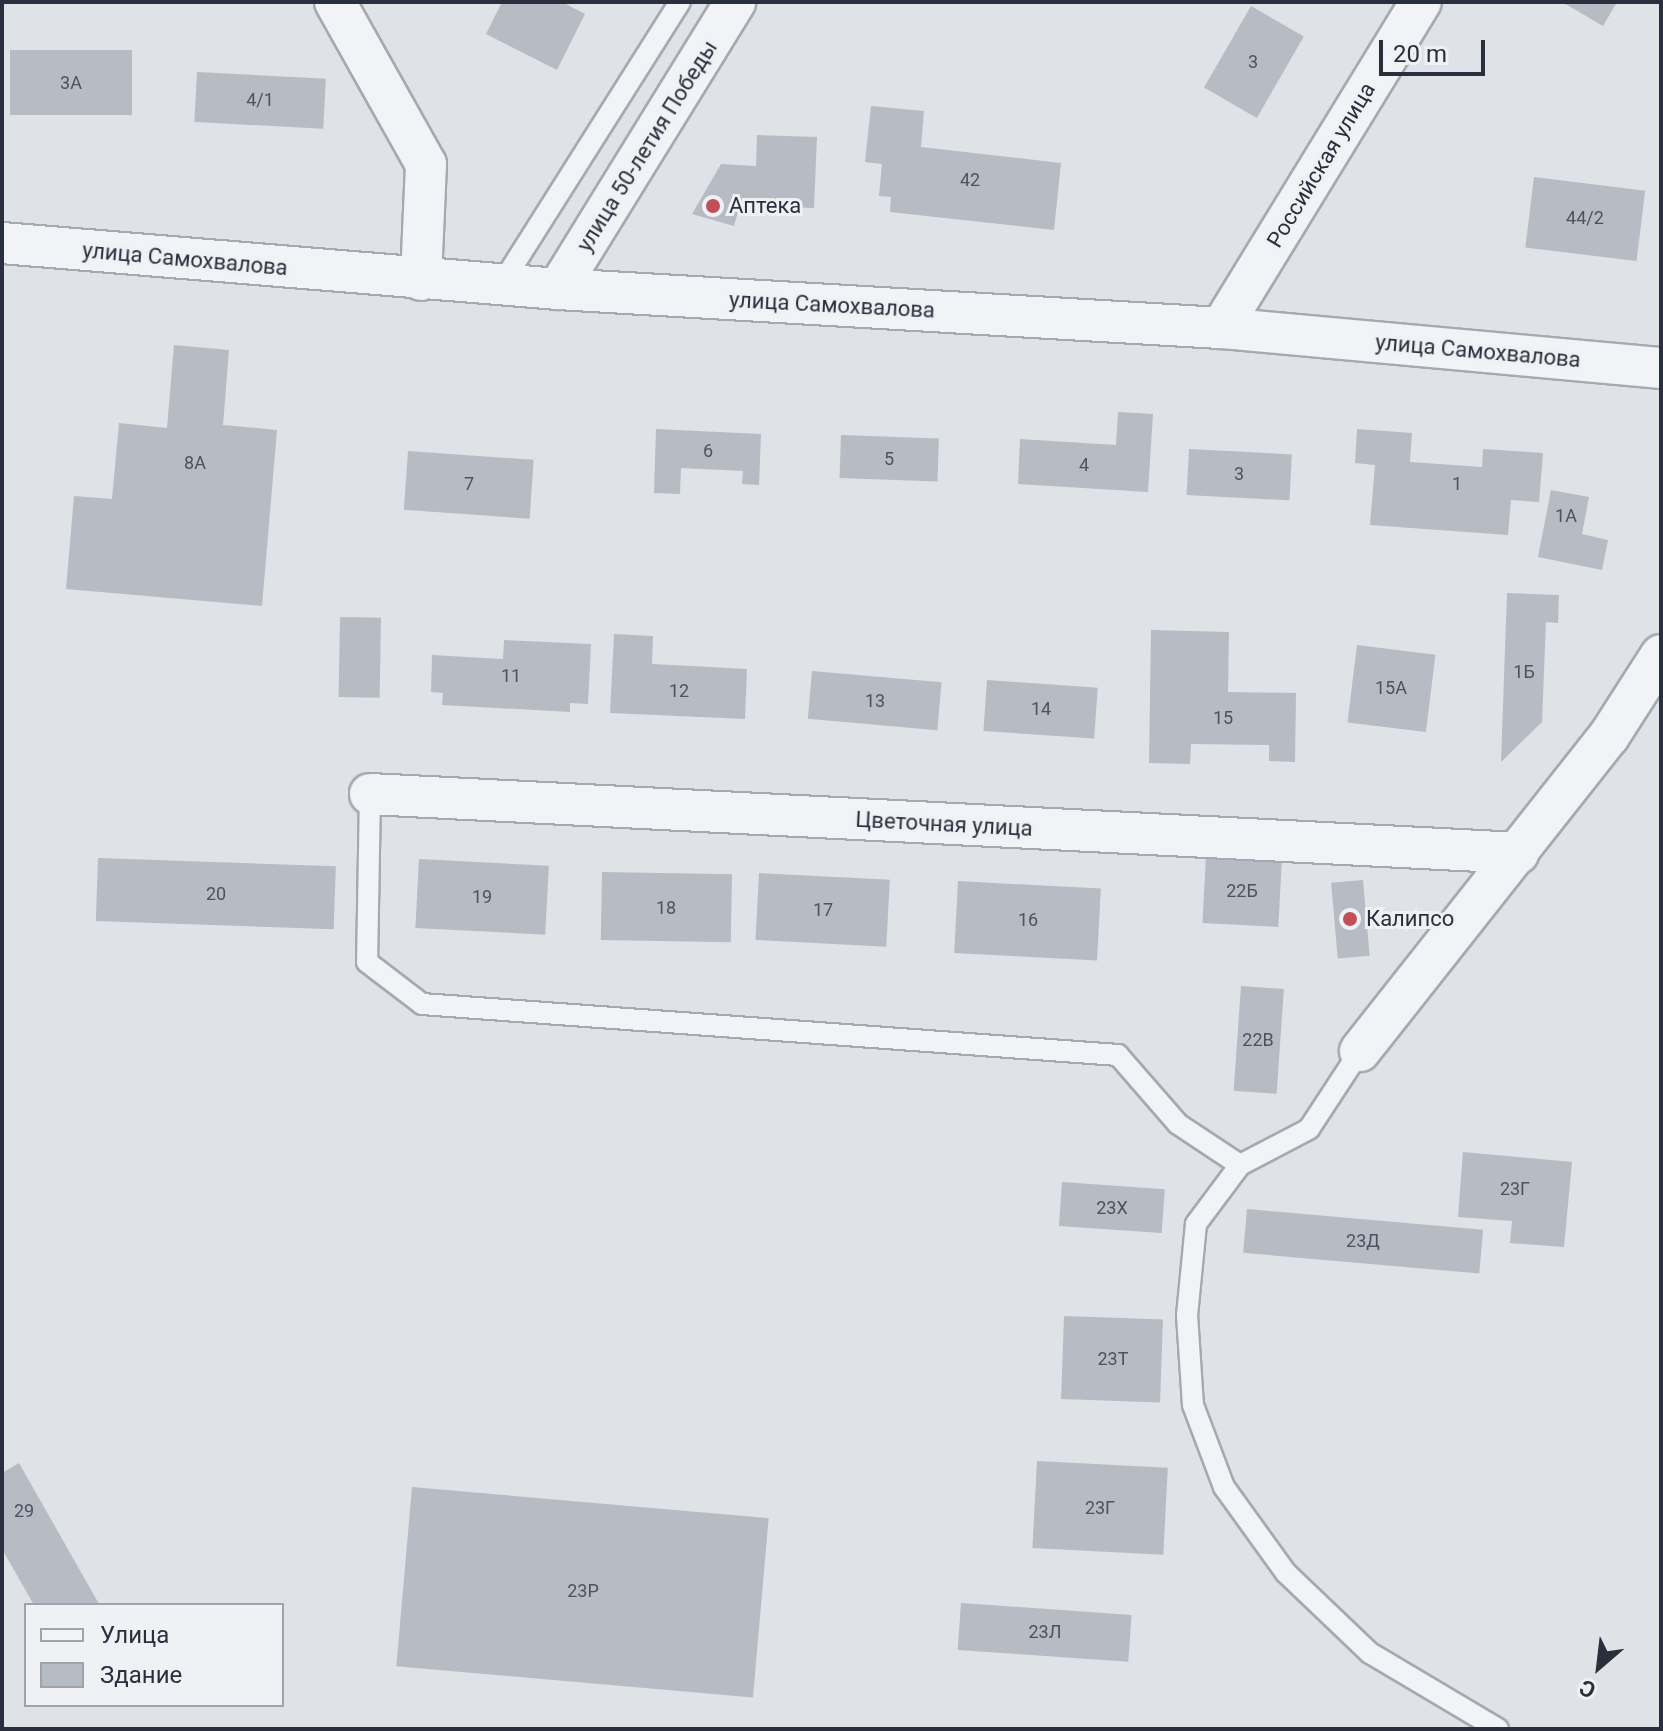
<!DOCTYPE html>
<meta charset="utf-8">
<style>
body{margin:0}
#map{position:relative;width:1663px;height:1731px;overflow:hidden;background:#dfe2e7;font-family:Roboto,sans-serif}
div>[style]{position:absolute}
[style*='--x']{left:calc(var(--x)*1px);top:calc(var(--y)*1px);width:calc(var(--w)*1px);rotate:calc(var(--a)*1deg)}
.building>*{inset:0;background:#b7bbc4;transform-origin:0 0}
.roads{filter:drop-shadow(2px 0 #a5a9b1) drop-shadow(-2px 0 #a5a9b1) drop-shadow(0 2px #a5a9b1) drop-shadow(0 -2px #a5a9b1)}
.service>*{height:20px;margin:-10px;padding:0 10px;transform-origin:10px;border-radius:10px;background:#f2f3f6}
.minor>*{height:40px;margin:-20px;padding:0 20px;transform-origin:20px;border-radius:20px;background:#f2f3f6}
.dots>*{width:22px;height:22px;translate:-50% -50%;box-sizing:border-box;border:4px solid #eff1f5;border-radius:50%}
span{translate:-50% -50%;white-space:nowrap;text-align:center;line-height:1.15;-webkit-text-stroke:6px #eff1f5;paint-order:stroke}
.number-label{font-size:18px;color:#4d525f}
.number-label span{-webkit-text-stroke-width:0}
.street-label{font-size:22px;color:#2a2f3d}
.poi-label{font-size:22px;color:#2a2f3d}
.left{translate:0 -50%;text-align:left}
.frame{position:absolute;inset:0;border:4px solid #2a2f3d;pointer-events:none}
.legend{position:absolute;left:24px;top:1603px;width:260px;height:104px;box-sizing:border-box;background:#eff1f5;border:2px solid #a0a3ab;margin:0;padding:10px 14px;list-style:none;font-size:24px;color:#2a2f3d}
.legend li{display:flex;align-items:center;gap:16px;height:40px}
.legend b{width:40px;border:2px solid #a0a3ab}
.north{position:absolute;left:1559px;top:1627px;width:80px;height:80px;-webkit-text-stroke:6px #eff1f5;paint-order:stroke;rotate:208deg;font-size:22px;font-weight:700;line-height:32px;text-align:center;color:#2a2f3d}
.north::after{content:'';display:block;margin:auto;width:28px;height:36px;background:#2a2f3d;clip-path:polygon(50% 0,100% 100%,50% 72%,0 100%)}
.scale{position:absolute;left:1379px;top:40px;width:106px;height:36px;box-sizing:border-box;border:4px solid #2a2f3d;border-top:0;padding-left:10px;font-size:24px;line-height:28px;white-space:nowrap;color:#2a2f3d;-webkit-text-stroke:6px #eff1f5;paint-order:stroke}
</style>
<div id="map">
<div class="building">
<i style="clip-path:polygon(502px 2px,562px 2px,585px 14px,557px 70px,486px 34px)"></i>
<i style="clip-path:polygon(1562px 2px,1617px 2px,1603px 26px)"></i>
<i style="left:1251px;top:6px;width:61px;height:94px;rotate:30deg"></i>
<i style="left:10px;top:50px;width:122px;height:65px"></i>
<i style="left:197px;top:72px;width:129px;height:50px;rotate:3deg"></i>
<i style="clip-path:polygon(871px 106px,924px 111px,921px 147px,1061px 163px,1054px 230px,890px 212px,891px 197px,879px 196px,882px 164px,865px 162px)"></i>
<i style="clip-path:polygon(757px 135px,817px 137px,814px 208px,740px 205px,734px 226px,692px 214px,721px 164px,756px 166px)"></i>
<i style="left:1534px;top:177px;width:112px;height:71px;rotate:7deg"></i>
<i style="clip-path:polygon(174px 345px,229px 350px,223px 425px,277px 430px,262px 606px,66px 589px,74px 496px,112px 499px,119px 423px,167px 428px)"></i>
<i style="clip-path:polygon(1118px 412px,1153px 414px,1148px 492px,1018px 484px,1020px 439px,1116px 445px)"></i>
<i style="clip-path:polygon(656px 429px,761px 434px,759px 485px,742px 484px,743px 471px,681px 468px,680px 494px,654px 493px)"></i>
<i style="clip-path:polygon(1357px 429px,1412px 433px,1410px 462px,1482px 467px,1483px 449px,1543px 453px,1539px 502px,1511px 500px,1508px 535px,1370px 525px,1375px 465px,1355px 463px)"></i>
<i style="left:841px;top:435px;width:98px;height:43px;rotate:2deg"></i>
<i style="left:1189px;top:449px;width:103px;height:46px;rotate:3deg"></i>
<i style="left:408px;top:451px;width:126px;height:59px;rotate:4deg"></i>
<i style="clip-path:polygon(1551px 490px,1589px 497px,1582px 534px,1608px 540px,1602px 570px,1538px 557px)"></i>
<i style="clip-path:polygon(1507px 593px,1559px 595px,1558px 623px,1546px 622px,1542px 722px,1501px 762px)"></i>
<i style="left:340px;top:617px;width:41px;height:80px;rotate:1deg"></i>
<i style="clip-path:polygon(1151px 630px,1229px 632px,1228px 692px,1296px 693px,1295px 762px,1269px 761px,1269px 745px,1191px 744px,1190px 764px,1149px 763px)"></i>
<i style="clip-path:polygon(614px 634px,653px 636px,652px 664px,747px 669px,745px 719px,610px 713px)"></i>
<i style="clip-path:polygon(504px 640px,591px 644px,588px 704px,570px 703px,570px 712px,442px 705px,443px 693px,431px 692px,432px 655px,503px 659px)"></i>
<i style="left:1357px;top:645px;width:79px;height:78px;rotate:7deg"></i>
<i style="left:812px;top:671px;width:130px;height:48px;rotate:5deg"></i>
<i style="left:987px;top:680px;width:111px;height:51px;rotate:4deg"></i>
<i style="left:1206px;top:855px;width:76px;height:68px;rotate:3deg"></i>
<i style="left:98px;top:858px;width:238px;height:63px;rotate:2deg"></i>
<i style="left:419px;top:859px;width:130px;height:69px;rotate:3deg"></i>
<i style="left:602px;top:872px;width:130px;height:68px;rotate:1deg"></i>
<i style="left:759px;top:873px;width:131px;height:67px;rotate:3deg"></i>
<i style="left:1363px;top:880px;width:76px;height:32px;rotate:85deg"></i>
<i style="left:958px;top:881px;width:143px;height:72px;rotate:3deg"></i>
<i style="left:1241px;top:986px;width:43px;height:105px;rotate:4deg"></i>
<i style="clip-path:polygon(1463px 1152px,1572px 1162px,1564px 1247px,1510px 1243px,1512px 1221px,1458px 1217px)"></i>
<i style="left:1062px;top:1182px;width:103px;height:44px;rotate:4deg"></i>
<i style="left:1247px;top:1209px;width:237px;height:44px;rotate:5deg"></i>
<i style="left:1064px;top:1316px;width:99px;height:83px;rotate:2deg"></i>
<i style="left:1037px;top:1461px;width:131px;height:87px;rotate:3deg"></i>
<i style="clip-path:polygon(19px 1463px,99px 1604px,97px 1605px,34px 1605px,2px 1549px,2px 1473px)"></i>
<i style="left:412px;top:1487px;width:358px;height:180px;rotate:5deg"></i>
<i style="left:961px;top:1603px;width:171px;height:47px;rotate:4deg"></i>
</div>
<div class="roads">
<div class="service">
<i style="--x:501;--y:285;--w:335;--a:-57.7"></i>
<i style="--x:370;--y:794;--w:168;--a:91"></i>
<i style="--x:367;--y:962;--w:69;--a:37.4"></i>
<i style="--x:422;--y:1004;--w:698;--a:4.19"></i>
<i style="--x:1118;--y:1055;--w:91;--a:49"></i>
<i style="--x:1178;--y:1124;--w:74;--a:33.5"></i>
<i style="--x:1360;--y:1051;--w:93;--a:123.2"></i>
<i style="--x:1309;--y:1129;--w:78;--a:152.4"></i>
<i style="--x:1240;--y:1165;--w:74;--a:126.7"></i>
<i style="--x:1196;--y:1224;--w:91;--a:95.6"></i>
<i style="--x:1187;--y:1315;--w:90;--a:86.2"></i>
<i style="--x:1193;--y:1405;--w:88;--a:69.3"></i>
<i style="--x:1224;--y:1487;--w:106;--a:54.2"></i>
<i style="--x:1286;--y:1573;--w:116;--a:43.6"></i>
<i style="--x:1370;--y:1653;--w:149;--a:30.7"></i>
</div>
<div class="minor">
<i style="--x:335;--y:2;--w:186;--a:60.7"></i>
<i style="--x:426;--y:164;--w:116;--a:92.5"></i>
<i style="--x:2;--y:243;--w:558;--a:4.73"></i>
<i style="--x:558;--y:289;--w:664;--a:3.37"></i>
<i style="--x:1221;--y:328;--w:442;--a:5.2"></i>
<i style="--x:558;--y:289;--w:337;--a:-58.3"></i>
<i style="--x:1221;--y:328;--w:382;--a:-58.5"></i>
<i style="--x:370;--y:794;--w:1150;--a:2.94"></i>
<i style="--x:1360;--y:1051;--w:402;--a:-51.7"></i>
<i style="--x:1609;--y:736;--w:96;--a:-57.3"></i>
</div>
</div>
<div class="dots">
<i style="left:713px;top:206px;background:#c24f57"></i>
<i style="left:1350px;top:919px;background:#c24f57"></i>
</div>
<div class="number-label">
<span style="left:1253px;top:62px">3</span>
<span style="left:71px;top:83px">3А</span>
<span style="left:260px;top:100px">4/1</span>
<span style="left:970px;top:180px">42</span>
<span style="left:1585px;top:218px">44/2</span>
<span style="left:708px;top:451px">6</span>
<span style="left:889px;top:459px">5</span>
<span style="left:195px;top:463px">8А</span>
<span style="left:1084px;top:465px">4</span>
<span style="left:1239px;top:474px">3</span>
<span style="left:469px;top:484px">7</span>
<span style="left:1457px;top:484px">1</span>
<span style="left:1566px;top:516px">1А</span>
<span style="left:1524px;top:672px">1Б</span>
<span style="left:511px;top:676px">11</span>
<span style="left:1391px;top:688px">15А</span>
<span style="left:679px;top:691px">12</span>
<span style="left:875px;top:701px">13</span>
<span style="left:1041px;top:709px">14</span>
<span style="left:1223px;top:718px">15</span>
<span style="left:1242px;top:891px">22Б</span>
<span style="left:216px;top:894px">20</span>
<span style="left:482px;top:897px">19</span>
<span style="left:666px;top:908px">18</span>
<span style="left:823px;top:910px">17</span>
<span style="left:1028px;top:920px">16</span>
<span style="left:1258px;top:1040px">22В</span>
<span style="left:1515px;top:1189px">23Г</span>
<span style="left:1112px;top:1208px">23Х</span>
<span style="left:1363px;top:1241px">23Д</span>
<span style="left:1113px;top:1359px">23Т</span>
<span style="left:1100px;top:1508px">23Г</span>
<span style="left:24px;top:1511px">29</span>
<span style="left:583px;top:1591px">23Р</span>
<span style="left:1045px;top:1632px">23Л</span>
</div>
<div class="street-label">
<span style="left:647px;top:146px;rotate:-58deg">улица 50-летия Победы</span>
<span style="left:1321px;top:165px;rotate:-59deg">Российская улица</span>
<span style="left:185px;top:259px;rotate:5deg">улица Самохвалова</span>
<span style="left:832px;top:305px;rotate:3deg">улица Самохвалова</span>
<span style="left:1478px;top:351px;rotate:5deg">улица Самохвалова</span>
<span style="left:944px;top:824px;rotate:3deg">Цветочная улица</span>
</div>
<div class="poi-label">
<span class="left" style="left:729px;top:206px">Аптека</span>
<span class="left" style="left:1366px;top:919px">Калипсо</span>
</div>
<div class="frame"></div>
<ul class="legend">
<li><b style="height:10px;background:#f2f3f6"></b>Улица</li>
<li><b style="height:22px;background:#b7bbc4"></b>Здание</li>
</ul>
<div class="north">С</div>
<div class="scale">20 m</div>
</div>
